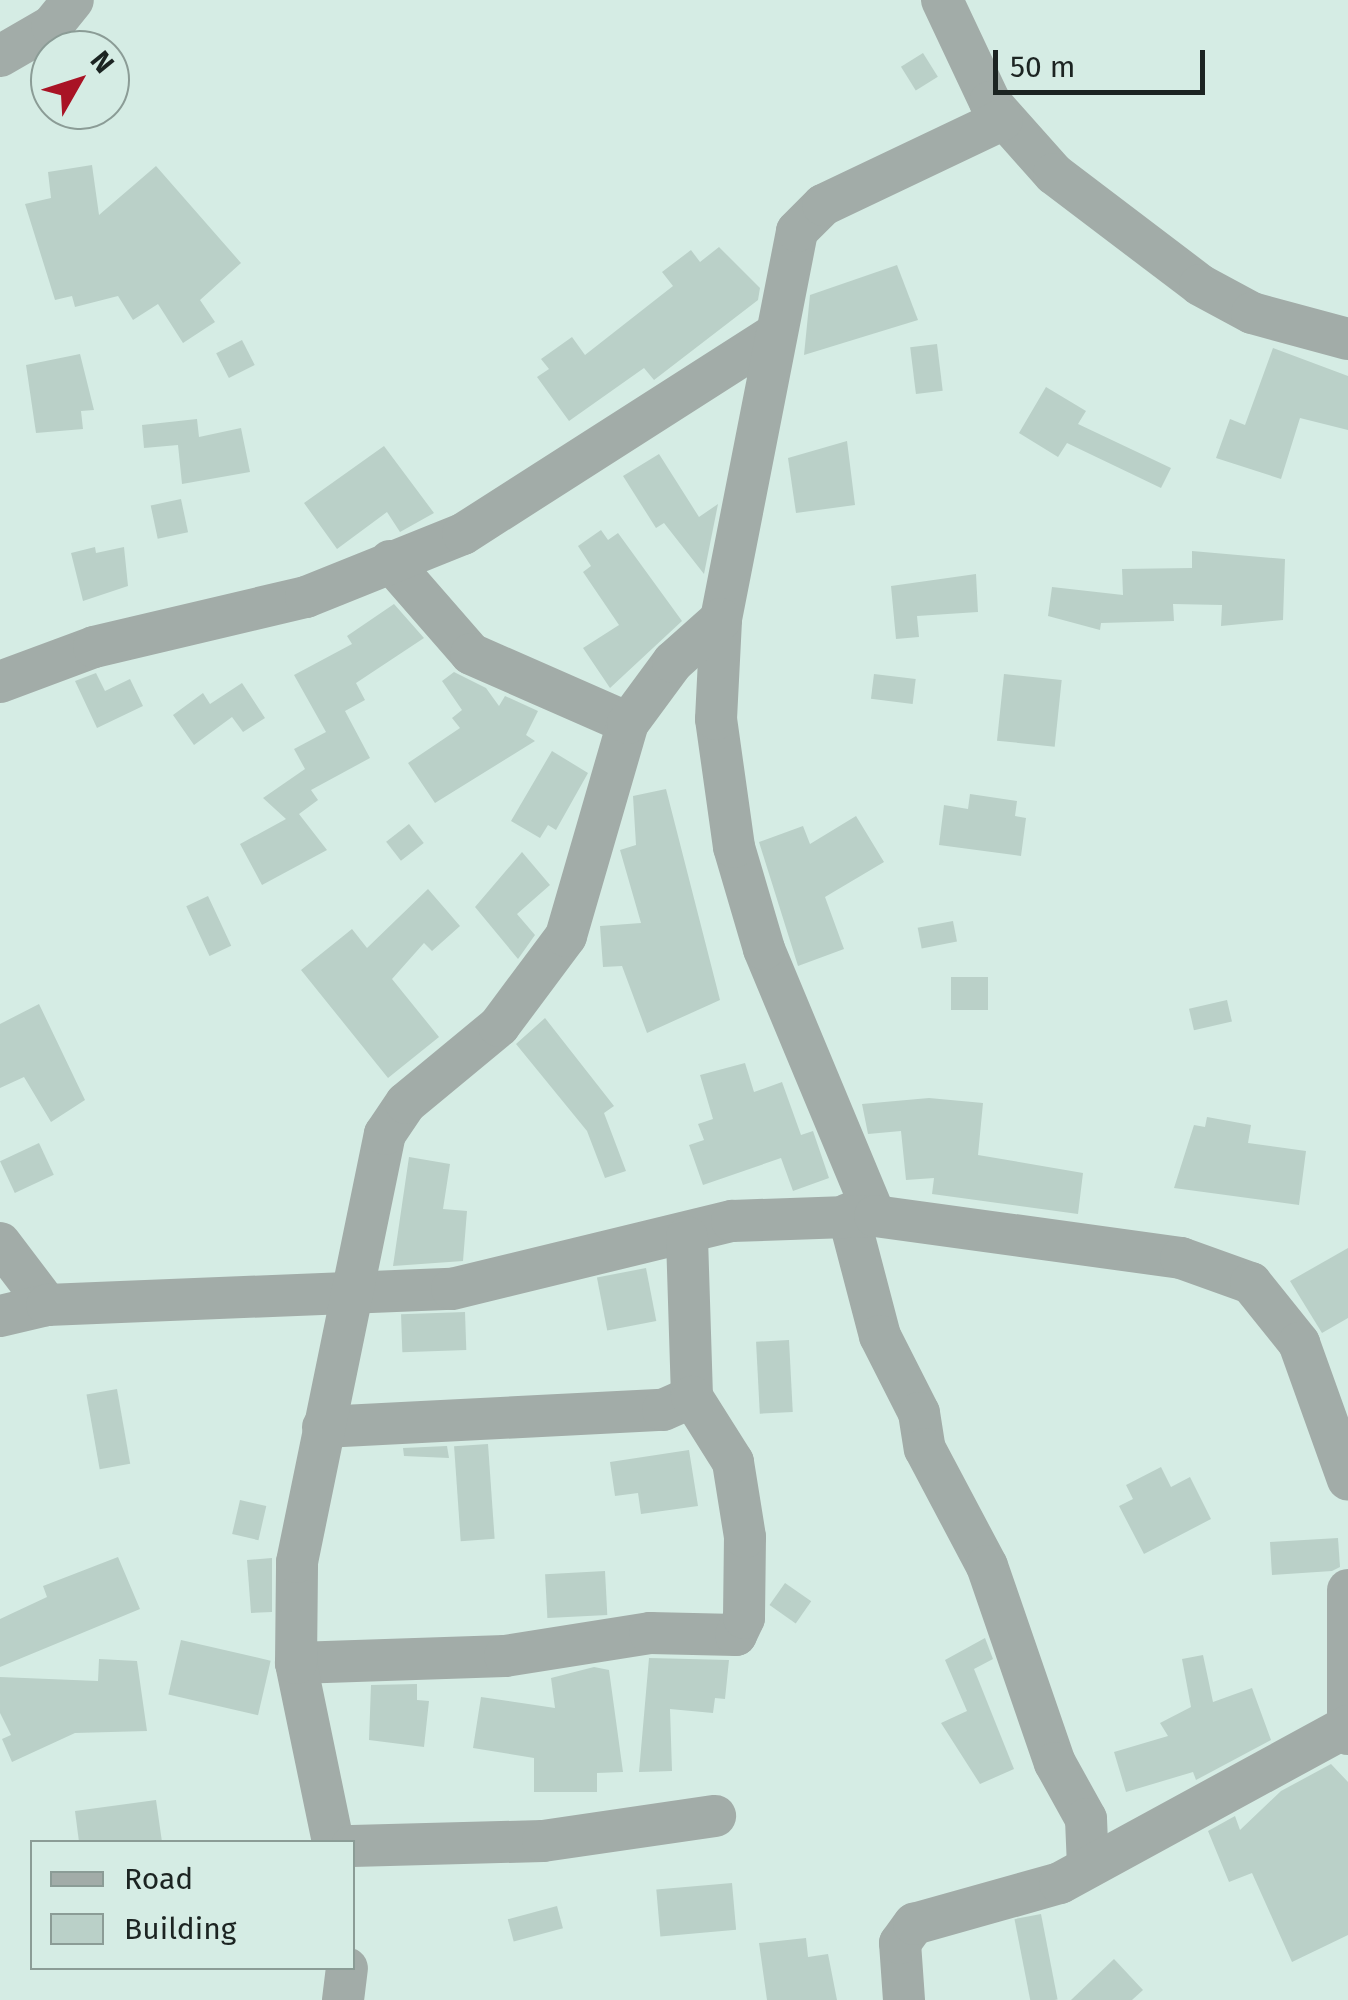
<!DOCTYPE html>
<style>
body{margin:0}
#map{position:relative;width:1348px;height:2000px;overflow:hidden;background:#d5ece4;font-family:"Fira Sans",sans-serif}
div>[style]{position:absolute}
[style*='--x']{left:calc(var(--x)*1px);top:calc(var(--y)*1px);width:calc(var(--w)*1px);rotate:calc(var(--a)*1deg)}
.building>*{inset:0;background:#bad0c8;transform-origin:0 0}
.minor>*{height:42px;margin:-21px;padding:0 21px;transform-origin:21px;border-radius:21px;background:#a2aca8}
span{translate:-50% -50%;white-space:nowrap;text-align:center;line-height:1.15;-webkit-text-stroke:9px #d5ece4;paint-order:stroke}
.legend{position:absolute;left:30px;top:1840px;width:325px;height:130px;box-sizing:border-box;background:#d5ece4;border:2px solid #8b9c96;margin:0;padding:12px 18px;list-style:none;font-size:30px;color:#1c2422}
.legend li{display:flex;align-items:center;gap:20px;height:50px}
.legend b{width:50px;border:2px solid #8b9c96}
.north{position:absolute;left:30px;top:30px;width:100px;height:100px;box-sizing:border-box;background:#d5ece4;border:2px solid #8b9c96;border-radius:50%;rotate:51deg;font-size:28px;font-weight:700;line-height:40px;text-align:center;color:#1c2422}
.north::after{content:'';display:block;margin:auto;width:35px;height:45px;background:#a91325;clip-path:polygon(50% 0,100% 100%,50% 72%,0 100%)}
.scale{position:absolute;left:993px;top:50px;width:212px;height:45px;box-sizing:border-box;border:5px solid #1c2422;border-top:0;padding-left:12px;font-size:30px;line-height:35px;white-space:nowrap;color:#1c2422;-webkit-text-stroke:8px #d5ece4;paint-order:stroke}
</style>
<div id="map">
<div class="building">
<i style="left:923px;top:53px;width:28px;height:26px;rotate:58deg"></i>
<i style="clip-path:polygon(92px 165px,99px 215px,156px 166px,241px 263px,200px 300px,215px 322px,183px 343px,158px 304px,133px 320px,118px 296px,75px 307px,72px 296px,55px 300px,25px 204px,51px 198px,48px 172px)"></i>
<i style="clip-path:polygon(719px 247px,760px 288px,758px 300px,654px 380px,644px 368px,569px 421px,537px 377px,549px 369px,541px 359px,572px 337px,585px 355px,673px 286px,662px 272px,691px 250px,700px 262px)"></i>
<i style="clip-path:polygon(897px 265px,918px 320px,804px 355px,810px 295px)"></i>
<i style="left:242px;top:340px;width:28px;height:29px;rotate:63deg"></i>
<i style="left:937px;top:344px;width:47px;height:27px;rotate:83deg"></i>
<i style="clip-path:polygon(1273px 348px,1348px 376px,1348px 430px,1300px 418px,1281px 479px,1216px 458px,1230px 419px,1245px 425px)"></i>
<i style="clip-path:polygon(80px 354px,94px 410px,81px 411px,83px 429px,36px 433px,26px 365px)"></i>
<i style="clip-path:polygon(1046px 387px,1086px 411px,1078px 424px,1171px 468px,1161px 488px,1067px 443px,1058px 457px,1019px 433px)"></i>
<i style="clip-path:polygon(197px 419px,199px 437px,241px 428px,250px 472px,182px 484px,178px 445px,144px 448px,142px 425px)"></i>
<i style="clip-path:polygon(847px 441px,855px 505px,796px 513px,788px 458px)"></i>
<i style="clip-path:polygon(384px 446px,434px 513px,400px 532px,387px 512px,337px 549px,304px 503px)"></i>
<i style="clip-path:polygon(659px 454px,699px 517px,718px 504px,704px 574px,664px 523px,656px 528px,623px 476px)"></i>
<i style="left:181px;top:499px;width:34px;height:31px;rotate:78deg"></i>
<i style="clip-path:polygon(601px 530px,608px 540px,618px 533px,682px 621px,610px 688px,583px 648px,619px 625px,583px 572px,591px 566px,578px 546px)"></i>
<i style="clip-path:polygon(95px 547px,96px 553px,124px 547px,128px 586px,83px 601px,71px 553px)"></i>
<i style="clip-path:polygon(1192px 551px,1285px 559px,1283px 620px,1221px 626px,1222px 605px,1173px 604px,1174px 621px,1101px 623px,1100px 630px,1048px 616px,1052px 587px,1123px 595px,1122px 569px,1192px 568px)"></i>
<i style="clip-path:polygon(976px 574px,978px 612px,917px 616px,919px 637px,896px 639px,891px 586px)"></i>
<i style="clip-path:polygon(394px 604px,424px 638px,356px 683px,365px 700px,345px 711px,370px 758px,311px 790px,318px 800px,299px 814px,327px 850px,262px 885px,240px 844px,286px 819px,263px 798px,305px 769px,294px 749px,326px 732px,294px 675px,352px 644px,347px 636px)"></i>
<i style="clip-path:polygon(454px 672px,486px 688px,499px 706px,505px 696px,538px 711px,526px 735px,535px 741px,435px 803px,408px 763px,460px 728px,452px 718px,462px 710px,442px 681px)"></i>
<i style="clip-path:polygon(96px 673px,105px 691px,130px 679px,143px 706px,97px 728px,75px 681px)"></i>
<i style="left:874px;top:674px;width:42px;height:25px;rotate:7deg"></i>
<i style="left:1004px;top:674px;width:58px;height:67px;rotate:6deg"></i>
<i style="clip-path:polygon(242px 683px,265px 718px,243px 732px,232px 717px,194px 745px,173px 715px,203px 693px,210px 704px)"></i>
<i style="clip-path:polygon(552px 751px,588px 773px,556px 830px,548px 825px,540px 838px,511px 821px)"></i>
<i style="clip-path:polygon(666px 789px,720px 1000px,647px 1033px,622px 966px,603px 967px,600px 926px,641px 923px,620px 850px,636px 845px,633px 796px)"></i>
<i style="clip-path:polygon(970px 794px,1017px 801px,1015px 816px,1026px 818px,1021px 856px,939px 845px,944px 805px,968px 809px)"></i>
<i style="clip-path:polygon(856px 816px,884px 862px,825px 897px,844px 949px,798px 966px,759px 842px,803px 826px,810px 844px)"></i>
<i style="left:409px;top:824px;width:24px;height:29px;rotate:52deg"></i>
<i style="clip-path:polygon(522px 852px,550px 885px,517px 914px,535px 935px,518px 959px,475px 907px)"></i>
<i style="clip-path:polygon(428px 889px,460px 926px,432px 951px,424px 943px,392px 979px,439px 1037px,388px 1078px,301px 970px,352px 929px,367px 948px)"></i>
<i style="left:208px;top:896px;width:55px;height:24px;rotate:65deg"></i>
<i style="left:953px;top:921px;width:21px;height:36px;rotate:79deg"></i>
<i style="left:951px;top:977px;width:37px;height:33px"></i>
<i style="left:1227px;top:1000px;width:22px;height:39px;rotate:77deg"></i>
<i style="clip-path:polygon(39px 1004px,85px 1100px,51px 1122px,24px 1077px,0 1088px,0 1024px)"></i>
<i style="clip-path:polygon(545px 1018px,614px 1106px,604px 1113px,626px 1171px,605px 1178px,587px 1131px,516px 1044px)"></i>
<i style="clip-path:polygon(745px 1063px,754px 1092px,782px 1082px,801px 1135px,813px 1131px,829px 1178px,793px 1191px,781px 1158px,703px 1185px,689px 1145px,704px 1140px,698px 1124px,713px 1119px,700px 1075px)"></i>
<i style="clip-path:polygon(929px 1098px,983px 1103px,978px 1155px,1083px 1173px,1078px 1214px,932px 1194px,934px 1178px,906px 1180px,901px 1131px,868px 1134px,862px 1104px)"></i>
<i style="clip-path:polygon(1207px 1117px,1251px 1125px,1248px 1143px,1306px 1151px,1299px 1205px,1174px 1188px,1194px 1125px,1205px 1127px)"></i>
<i style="left:39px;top:1143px;width:35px;height:43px;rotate:65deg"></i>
<i style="clip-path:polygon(409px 1157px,450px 1164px,443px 1209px,467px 1211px,463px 1261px,393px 1266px)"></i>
<i style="clip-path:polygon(1348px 1248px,1348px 1318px,1322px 1333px,1290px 1281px)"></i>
<i style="left:646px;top:1268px;width:54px;height:50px;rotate:79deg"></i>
<i style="left:465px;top:1312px;width:38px;height:64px;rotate:88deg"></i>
<i style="left:789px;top:1340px;width:72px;height:33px;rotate:87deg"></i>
<i style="left:117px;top:1389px;width:76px;height:31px;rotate:80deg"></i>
<i style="left:488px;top:1444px;width:95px;height:34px;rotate:86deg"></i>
<i style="clip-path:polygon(447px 1446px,449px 1458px,404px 1456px,403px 1448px)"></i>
<i style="clip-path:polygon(689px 1450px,698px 1506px,641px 1514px,638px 1493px,615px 1496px,610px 1462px)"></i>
<i style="clip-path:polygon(1161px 1467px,1171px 1487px,1190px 1477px,1211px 1519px,1144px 1554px,1119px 1506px,1133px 1499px,1126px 1485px)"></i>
<i style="left:240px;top:1500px;width:27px;height:35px;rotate:13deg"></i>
<i style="clip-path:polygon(1338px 1538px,1340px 1567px,1332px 1571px,1272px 1575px,1270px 1542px)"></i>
<i style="clip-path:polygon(118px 1557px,140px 1609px,0 1667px,0 1619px,47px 1597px,43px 1586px)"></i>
<i style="clip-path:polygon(272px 1558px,272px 1612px,251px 1613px,247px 1560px)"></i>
<i style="left:605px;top:1571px;width:44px;height:60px;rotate:87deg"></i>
<i style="left:785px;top:1583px;width:32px;height:27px;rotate:35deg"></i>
<i style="clip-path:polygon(985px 1638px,993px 1659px,974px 1669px,1014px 1769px,980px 1784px,941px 1723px,967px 1711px,945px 1660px)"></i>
<i style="left:181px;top:1640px;width:92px;height:56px;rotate:13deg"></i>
<i style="clip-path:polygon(1203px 1655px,1213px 1702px,1252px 1688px,1271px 1740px,1196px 1780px,1193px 1772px,1126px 1792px,1114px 1752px,1168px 1736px,1160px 1723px,1191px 1707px,1182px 1659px)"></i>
<i style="clip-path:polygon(649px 1658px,729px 1660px,725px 1699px,715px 1698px,713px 1713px,670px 1709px,672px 1771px,639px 1772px)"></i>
<i style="clip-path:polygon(99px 1659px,137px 1661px,147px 1731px,75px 1733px,12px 1762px,2px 1739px,11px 1735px,0 1713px,0 1677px,98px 1681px)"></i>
<i style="clip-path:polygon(594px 1667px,609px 1670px,623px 1772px,597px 1773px,597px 1792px,534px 1792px,534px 1758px,473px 1748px,481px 1697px,555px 1708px,551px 1678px)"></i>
<i style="clip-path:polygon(417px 1684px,417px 1700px,429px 1701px,424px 1747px,369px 1740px,371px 1685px)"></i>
<i style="clip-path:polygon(1331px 1764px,1348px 1782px,1348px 1935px,1292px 1962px,1252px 1873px,1229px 1882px,1208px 1831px,1235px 1816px,1240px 1830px,1281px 1791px)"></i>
<i style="clip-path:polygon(156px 1800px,162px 1842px,79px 1842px,75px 1811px)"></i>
<i style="left:732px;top:1883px;width:47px;height:76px;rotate:85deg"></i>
<i style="left:557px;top:1906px;width:23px;height:51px;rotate:75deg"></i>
<i style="left:1041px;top:1914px;width:87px;height:27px;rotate:79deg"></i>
<i style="clip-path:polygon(806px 1938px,808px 1957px,828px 1954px,837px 2000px,767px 2000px,759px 1943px)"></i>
<i style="clip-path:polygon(1114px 1959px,1143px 1990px,1132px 2000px,1071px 2000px)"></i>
</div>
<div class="minor">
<i style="--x:942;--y:0;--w:113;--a:64.8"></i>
<i style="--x:990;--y:102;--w:96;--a:48.4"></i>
<i style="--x:1054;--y:174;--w:183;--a:37.2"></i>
<i style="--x:1200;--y:285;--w:59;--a:28.3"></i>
<i style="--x:1252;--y:313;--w:99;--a:15.2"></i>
<i style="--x:0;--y:56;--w:60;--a:-30"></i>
<i style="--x:52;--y:26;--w:33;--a:-51"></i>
<i style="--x:390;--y:561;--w:123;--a:48.9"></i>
<i style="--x:471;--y:654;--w:171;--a:23.7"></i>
<i style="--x:0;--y:682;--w:100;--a:-20.4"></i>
<i style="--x:94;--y:647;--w:218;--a:-13.3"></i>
<i style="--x:306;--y:597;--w:169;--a:-21.9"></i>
<i style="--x:463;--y:534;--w:371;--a:-32.6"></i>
<i style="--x:848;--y:1214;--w:126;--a:75.3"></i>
<i style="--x:880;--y:1336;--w:86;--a:63.1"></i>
<i style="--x:919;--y:1413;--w:36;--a:81"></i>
<i style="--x:925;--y:1449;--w:132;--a:62.1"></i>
<i style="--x:987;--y:1566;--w:208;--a:71"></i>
<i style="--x:1055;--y:1763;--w:64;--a:61"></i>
<i style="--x:1086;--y:1819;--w:48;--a:87.6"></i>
<i style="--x:875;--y:1216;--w:289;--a:-112.6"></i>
<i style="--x:764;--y:949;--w:106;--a:-106.4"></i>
<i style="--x:734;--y:847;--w:129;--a:-98"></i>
<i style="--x:716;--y:719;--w:100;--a:-87.1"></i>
<i style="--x:721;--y:619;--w:395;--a:-78.9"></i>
<i style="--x:797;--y:231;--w:37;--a:-45"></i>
<i style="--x:823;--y:205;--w:198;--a:-25.4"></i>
<i style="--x:0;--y:1243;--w:78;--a:52.8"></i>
<i style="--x:0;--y:1316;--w:48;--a:-13.2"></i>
<i style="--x:47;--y:1305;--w:405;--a:-2.3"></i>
<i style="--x:452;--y:1289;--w:288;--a:-13.7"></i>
<i style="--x:732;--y:1221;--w:143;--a:-2"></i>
<i style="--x:875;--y:1216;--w:309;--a:7.8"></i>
<i style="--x:1181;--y:1258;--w:74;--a:19.7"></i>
<i style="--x:1251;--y:1283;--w:77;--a:51.3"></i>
<i style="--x:1299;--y:1343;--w:145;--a:70.3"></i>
<i style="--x:323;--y:1427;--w:340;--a:-2.9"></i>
<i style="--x:663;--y:1410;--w:32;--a:-24"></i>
<i style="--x:692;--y:1397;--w:160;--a:-91.8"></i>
<i style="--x:1348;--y:1590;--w:144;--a:90"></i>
<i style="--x:296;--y:1663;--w:209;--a:-1.9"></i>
<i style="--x:505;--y:1656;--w:147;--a:-9"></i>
<i style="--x:650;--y:1633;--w:86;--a:1.3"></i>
<i style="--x:736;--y:1635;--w:19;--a:-65"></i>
<i style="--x:744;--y:1618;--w:81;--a:-89.3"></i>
<i style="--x:745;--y:1537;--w:76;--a:-99.1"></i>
<i style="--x:733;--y:1462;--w:77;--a:-122.2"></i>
<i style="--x:333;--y:1842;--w:183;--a:-101.7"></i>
<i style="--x:296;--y:1663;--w:101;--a:-89.4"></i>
<i style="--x:297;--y:1562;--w:437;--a:-78.4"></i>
<i style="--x:385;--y:1134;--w:37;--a:-56"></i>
<i style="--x:406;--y:1103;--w:121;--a:-39.6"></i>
<i style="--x:499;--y:1026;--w:112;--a:-53.3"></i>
<i style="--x:566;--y:936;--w:222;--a:-73.8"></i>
<i style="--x:628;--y:723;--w:76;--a:-53.6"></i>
<i style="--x:673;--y:662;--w:64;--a:-41.9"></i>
<i style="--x:352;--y:1846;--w:191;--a:-1.5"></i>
<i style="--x:543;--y:1841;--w:174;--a:-8.3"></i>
<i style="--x:343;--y:2000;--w:32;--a:-83"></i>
<i style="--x:904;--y:2000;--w:57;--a:-94"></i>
<i style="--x:900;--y:1943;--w:24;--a:-54"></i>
<i style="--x:914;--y:1924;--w:152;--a:-15.7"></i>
<i style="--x:1060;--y:1883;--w:328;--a:-28.6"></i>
</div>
<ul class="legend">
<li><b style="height:12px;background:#a2aca8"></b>Road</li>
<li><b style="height:28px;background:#bad0c8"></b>Building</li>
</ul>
<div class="north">N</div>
<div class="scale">50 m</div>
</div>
